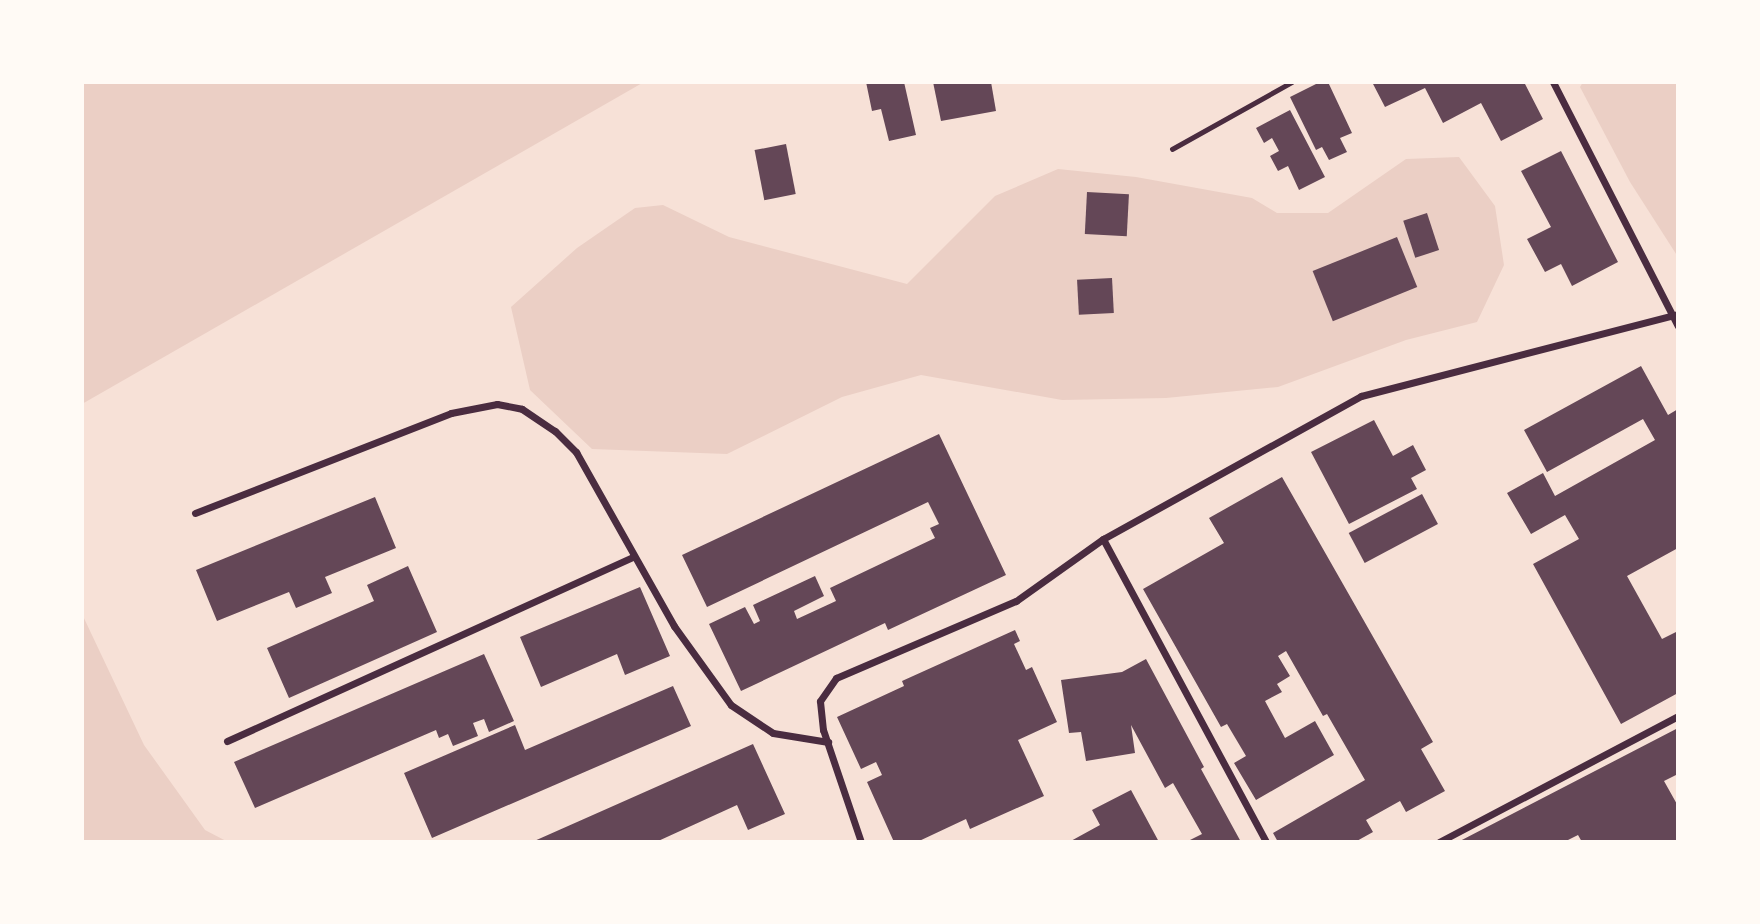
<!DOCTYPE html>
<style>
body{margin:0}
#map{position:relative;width:1760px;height:924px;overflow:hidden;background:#f7e1d7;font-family:Inter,sans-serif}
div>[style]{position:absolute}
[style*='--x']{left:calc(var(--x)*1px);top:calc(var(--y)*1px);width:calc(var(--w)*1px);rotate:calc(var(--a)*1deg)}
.green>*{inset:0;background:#ebcfc5}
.building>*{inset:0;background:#644757;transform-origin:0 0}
.path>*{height:4.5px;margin:-2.25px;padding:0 2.25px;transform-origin:2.25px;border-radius:2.25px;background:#4a2c40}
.minor>*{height:7px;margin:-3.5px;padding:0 3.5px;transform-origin:3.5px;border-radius:3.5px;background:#4a2c40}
span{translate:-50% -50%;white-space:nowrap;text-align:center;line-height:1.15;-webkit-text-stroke:5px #fffaf5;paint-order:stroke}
.frame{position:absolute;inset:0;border:84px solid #fffaf5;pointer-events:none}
</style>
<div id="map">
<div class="green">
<i style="clip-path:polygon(82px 82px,644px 82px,82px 404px)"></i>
<i style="clip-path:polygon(1583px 82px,1678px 82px,1678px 257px,1630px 182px,1580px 87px)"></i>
<i style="clip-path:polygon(1459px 157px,1495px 206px,1504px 265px,1477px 322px,1406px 340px,1278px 387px,1166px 398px,1062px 400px,921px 375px,842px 397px,727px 454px,592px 449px,530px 390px,511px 307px,577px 248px,635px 208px,663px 205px,729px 237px,907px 284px,995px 196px,1058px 169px,1136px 177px,1252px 198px,1277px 213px,1328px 213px,1406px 159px)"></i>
<i style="clip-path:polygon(82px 614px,144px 745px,205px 830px,228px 842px,82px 842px)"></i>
</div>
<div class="building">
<i style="clip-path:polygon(866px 82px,904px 82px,916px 135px,889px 141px,881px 109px,872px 111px)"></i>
<i style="clip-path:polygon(933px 82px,991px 82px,996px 111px,941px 121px)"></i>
<i style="clip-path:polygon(1320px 82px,1328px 82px,1352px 133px,1340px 138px,1347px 152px,1329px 160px,1322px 147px,1316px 150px,1290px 97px)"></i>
<i style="clip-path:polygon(1372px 82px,1524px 82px,1543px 119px,1501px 141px,1481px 103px,1443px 123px,1425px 88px,1385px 107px)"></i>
<i style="clip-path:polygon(1290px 110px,1325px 177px,1299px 190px,1288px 166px,1278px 171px,1270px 156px,1279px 151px,1272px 138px,1264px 143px,1256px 128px)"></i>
<i style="left:786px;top:144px;width:51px;height:32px;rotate:79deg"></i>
<i style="clip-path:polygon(1561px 151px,1618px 262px,1572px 286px,1561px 264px,1545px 272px,1527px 239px,1551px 227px,1521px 171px)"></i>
<i style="left:1087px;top:192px;width:42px;height:42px;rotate:3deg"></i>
<i style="left:1427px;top:213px;width:39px;height:25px;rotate:72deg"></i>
<i style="left:1397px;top:237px;width:54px;height:91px;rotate:68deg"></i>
<i style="left:1112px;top:278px;width:35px;height:35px;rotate:87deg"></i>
<i style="clip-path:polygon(1641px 366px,1668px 415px,1678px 409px,1678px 548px,1627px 576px,1662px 639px,1678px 631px,1678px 693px,1621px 724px,1533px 564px,1579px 539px,1565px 515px,1531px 534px,1507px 493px,1543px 473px,1555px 496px,1655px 440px,1643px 419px,1547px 472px,1524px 430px)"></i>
<i style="clip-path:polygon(1374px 420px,1393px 456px,1413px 445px,1426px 470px,1411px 478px,1417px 489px,1349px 524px,1311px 452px)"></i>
<i style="clip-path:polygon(939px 434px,1006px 575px,888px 630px,885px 623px,741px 691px,709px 624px,745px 607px,754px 624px,760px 621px,753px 605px,815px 576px,824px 596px,794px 611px,797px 619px,836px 601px,830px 588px,935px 538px,930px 528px,939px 524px,928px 502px,707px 607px,682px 555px)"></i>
<i style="clip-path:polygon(1282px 477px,1433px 742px,1421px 749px,1445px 791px,1406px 812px,1400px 801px,1366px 820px,1373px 832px,1355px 842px,1278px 842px,1273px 833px,1365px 780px,1327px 714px,1323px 716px,1286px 651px,1278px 656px,1290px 676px,1277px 684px,1282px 692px,1265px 701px,1285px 738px,1315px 721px,1334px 755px,1256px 800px,1234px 763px,1246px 756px,1227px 724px,1221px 727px,1143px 589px,1224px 543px,1209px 518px)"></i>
<i style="left:1422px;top:494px;width:34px;height:83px;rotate:62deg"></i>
<i style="clip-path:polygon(375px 497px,396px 548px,325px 577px,332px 593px,296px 608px,289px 592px,217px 621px,196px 570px)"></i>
<i style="clip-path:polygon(408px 566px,437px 632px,289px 698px,267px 648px,374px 601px,367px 585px)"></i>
<i style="clip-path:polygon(640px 587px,670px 656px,625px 675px,617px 654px,541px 687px,520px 637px)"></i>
<i style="clip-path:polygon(1015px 630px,1020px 641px,1014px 644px,1026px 670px,1032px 667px,1057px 722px,1018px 740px,1044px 796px,970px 829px,966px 819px,917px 842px,894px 842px,867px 782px,882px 775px,876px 762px,861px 769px,837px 717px,904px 686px,902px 681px)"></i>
<i style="clip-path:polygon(484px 654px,514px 721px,489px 732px,484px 719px,473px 723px,478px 736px,453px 746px,448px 734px,439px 738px,436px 730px,255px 808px,234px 762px)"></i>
<i style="clip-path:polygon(1146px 659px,1204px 767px,1201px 769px,1241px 842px,1186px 842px,1202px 834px,1173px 783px,1165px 788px,1131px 725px,1135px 753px,1086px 761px,1081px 732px,1069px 733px,1061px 680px,1122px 672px)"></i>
<i style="clip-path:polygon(673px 686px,691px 726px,432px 838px,404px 773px,515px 725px,525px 750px)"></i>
<i style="clip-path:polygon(1678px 728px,1678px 774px,1664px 781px,1678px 806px,1678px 842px,1582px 842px,1578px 835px,1564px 842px,1458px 842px)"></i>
<i style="clip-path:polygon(753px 744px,785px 814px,748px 830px,737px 805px,656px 842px,532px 842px)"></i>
<i style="clip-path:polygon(1131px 790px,1159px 842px,1069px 842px,1100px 825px,1092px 810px)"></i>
</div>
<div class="path">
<i style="--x:1172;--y:149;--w:137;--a:-29.2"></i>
</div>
<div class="minor">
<i style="--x:1553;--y:82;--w:274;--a:62.9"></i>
<i style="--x:195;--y:513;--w:275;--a:-21.3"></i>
<i style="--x:451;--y:413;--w:47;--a:-11.1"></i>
<i style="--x:497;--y:404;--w:25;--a:11"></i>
<i style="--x:522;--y:409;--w:40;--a:34"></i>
<i style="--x:555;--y:431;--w:30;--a:45"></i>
<i style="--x:576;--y:452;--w:200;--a:60.6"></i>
<i style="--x:674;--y:626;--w:97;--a:54.2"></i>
<i style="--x:731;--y:705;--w:50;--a:33.7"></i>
<i style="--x:773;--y:733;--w:56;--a:9.3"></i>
<i style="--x:1103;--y:539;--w:344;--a:61.7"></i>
<i style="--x:227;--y:741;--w:447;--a:-24.4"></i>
<i style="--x:861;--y:842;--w:118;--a:-108.7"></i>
<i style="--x:823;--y:730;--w:29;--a:-96"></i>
<i style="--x:820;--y:701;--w:28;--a:-55"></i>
<i style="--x:836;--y:678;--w:196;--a:-23.2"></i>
<i style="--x:1016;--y:601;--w:107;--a:-35.5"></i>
<i style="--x:1103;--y:539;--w:295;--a:-29"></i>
<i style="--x:1361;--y:396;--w:327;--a:-14.5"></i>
<i style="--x:1439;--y:842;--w:270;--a:-27.8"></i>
</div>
<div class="frame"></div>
</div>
